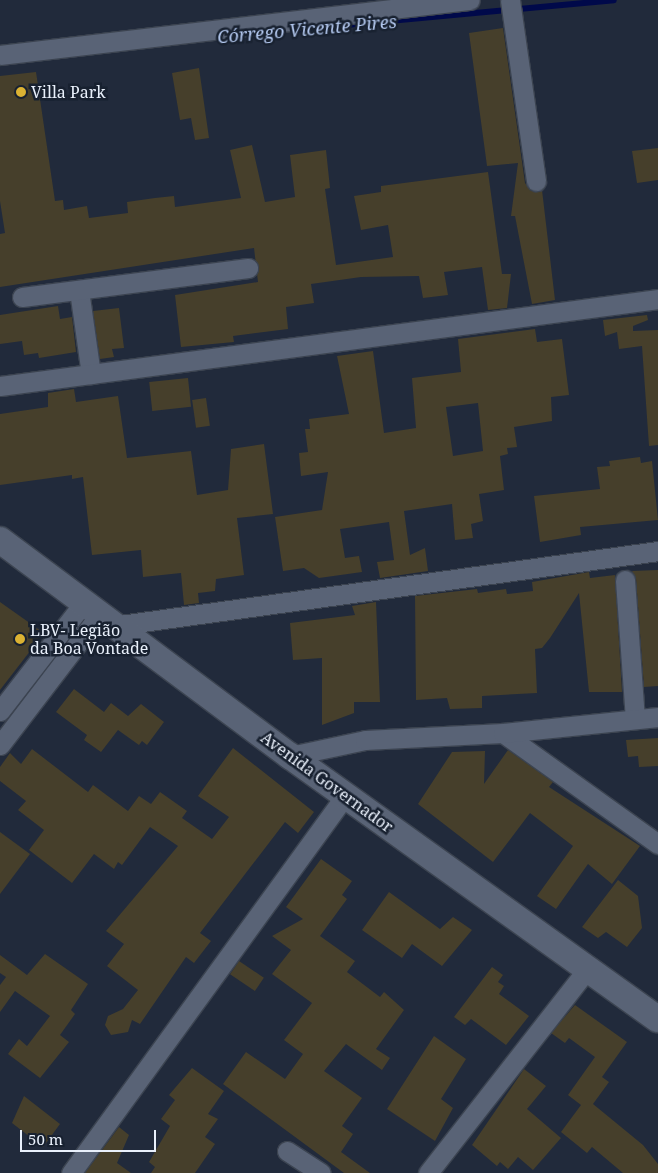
<!DOCTYPE html>
<meta charset="utf-8">
<style>
body{margin:0}
#map{position:relative;width:658px;height:1173px;overflow:hidden;background:#212a3b;font-family:"Noto Serif",serif}
div>[style]{position:absolute}
[style*='--x']{left:calc(var(--x)*1px);top:calc(var(--y)*1px);width:calc(var(--w)*1px);rotate:calc(var(--a)*1deg)}
.stream>*{height:5.5px;margin:-2.75px;padding:0 2.75px;transform-origin:2.75px;border-radius:2.75px;background:#00094a}
.building>*{inset:0;background:#463f2b;transform-origin:0 0}
.roads{filter:drop-shadow(1px 0 #3c4451) drop-shadow(-1px 0 #3c4451) drop-shadow(0 1px #3c4451) drop-shadow(0 -1px #3c4451)}
.street>*{height:19px;margin:-9.5px;padding:0 9.5px;transform-origin:9.5px;border-radius:9.5px;background:#596376}
.secondary>*{height:26px;margin:-13px;padding:0 13px;transform-origin:13px;border-radius:13px;background:#596376}
.dots>*{width:14px;height:14px;translate:-50% -50%;box-sizing:border-box;border:2px solid #182130;border-radius:50%}
span{translate:-50% -50%;white-space:nowrap;text-align:center;line-height:1.15;-webkit-text-stroke:5px #182130;paint-order:stroke}
.poi-label{font-size:16px;color:#e9f0fb}
.left{translate:0 -50%;text-align:left}
.street-label{font-size:16px;color:#e9f0fb}
.water-label{font-size:18px;color:#b3c8ef;font-style:italic}
.scale{position:absolute;left:20px;top:1130px;width:136px;height:22px;box-sizing:border-box;border:2px solid #e9f0fb;border-top:0;padding-left:6px;font-size:15px;line-height:18px;white-space:nowrap;color:#e9f0fb;-webkit-text-stroke:4px #182130;paint-order:stroke}
</style>
<div id="map">
<div class="stream">
<i style="--x:293;--y:30;--w:322;--a:-5.3"></i>
</div>
<div class="building">
<i style="clip-path:polygon(503px 28px,525px 183px,531px 191px,542px 190px,555px 300px,532px 304px,515px 216px,511px 216px,518px 163px,487px 166px,469px 33px)"></i>
<i style="clip-path:polygon(199px 68px,209px 138px,195px 140px,191px 118px,180px 120px,172px 73px)"></i>
<i style="clip-path:polygon(36px 72px,55px 201px,63px 200px,64px 210px,87px 206px,89px 218px,128px 213px,127px 202px,155px 198px,174px 196px,175px 207px,241px 198px,230px 150px,252px 145px,265px 202px,295px 197px,290px 155px,326px 150px,330px 188px,325px 189px,336px 265px,393px 257px,388px 225px,361px 230px,354px 196px,381px 192px,381px 186px,488px 172px,502px 274px,511px 274px,507px 308px,488px 310px,482px 267px,444px 272px,448px 295px,423px 298px,419px 276px,361px 277px,311px 284px,314px 303px,286px 307px,288px 329px,233px 336px,234px 342px,181px 347px,175px 295px,258px 282px,254px 248px,0 287px,0 234px,5px 233px,0 201px,0 76px)"></i>
<i style="clip-path:polygon(658px 148px,658px 180px,637px 183px,632px 151px)"></i>
<i style="clip-path:polygon(58px 306px,60px 319px,72px 317px,76px 352px,39px 358px,38px 353px,24px 355px,22px 341px,0 344px,0 315px)"></i>
<i style="clip-path:polygon(119px 308px,124px 348px,112px 349px,114px 357px,100px 359px,93px 311px)"></i>
<i style="clip-path:polygon(647px 315px,648px 320px,633px 326px,633px 331px,658px 330px,658px 445px,649px 446px,642px 346px,619px 349px,617px 332px,605px 336px,603px 320px)"></i>
<i style="clip-path:polygon(evenodd,535px 329px,537px 342px,562px 339px,569px 395px,551px 397px,552px 421px,514px 427px,517px 447px,507px 448px,508px 454px,500px 456px,504px 490px,479px 494px,483px 521px,471px 524px,473px 538px,455px 540px,452px 504px,404px 511px,410px 555px,425px 548px,428px 571px,380px 578px,377px 562px,394px 560px,389px 522px,340px 529px,345px 558px,359px 556px,362px 572px,319px 578px,304px 568px,283px 571px,275px 517px,322px 510px,328px 472px,301px 476px,299px 453px,308px 452px,305px 429px,310px 429px,309px 419px,349px 414px,337px 356px,373px 351px,384px 433px,416px 428px,412px 378px,461px 372px,458px 339px,535px 329px,478px 403px,483px 451px,453px 456px,446px 407px,478px 403px)"></i>
<i style="left:188px;top:378px;width:29px;height:39px;rotate:84deg"></i>
<i style="clip-path:polygon(74px 389px,76px 402px,118px 396px,127px 458px,191px 451px,197px 495px,228px 490px,231px 449px,264px 444px,273px 514px,237px 518px,244px 575px,216px 579px,215px 591px,198px 593px,199px 603px,184px 605px,181px 573px,143px 577px,141px 550px,92px 555px,83px 477px,72px 479px,72px 475px,0 485px,0 414px,48px 407px,48px 393px)"></i>
<i style="left:206px;top:398px;width:28px;height:14px;rotate:82deg"></i>
<i style="clip-path:polygon(640px 457px,641px 463px,652px 461px,658px 520px,580px 527px,581px 535px,540px 542px,534px 496px,600px 489px,597px 467px,610px 466px,609px 461px)"></i>
<i style="clip-path:polygon(658px 570px,658px 686px,644px 687px,636px 579px,632px 571px)"></i>
<i style="clip-path:polygon(589px 572px,590px 578px,615px 575px,622px 692px,589px 692px,579px 593px,550px 638px,542px 648px,535px 649px,537px 693px,482px 696px,482px 708px,450px 709px,447px 698px,416px 700px,415px 596px,477px 589px,478px 593px,506px 589px,507px 594px,533px 591px,532px 582px)"></i>
<i style="clip-path:polygon(0 602px,41px 631px,41px 637px,0 690px)"></i>
<i style="clip-path:polygon(376px 602px,380px 702px,354px 702px,354px 713px,322px 725px,322px 658px,293px 660px,290px 623px,355px 615px,352px 606px)"></i>
<i style="clip-path:polygon(74px 689px,104px 712px,111px 703px,128px 716px,141px 704px,164px 722px,147px 745px,142px 741px,139px 745px,118px 730px,101px 752px,84px 740px,87px 735px,56px 712px)"></i>
<i style="clip-path:polygon(658px 738px,658px 766px,639px 767px,638px 756px,628px 757px,626px 740px)"></i>
<i style="clip-path:polygon(233px 748px,314px 812px,298px 833px,285px 822px,200px 933px,211px 941px,194px 963px,186px 957px,140px 1024px,132px 1020px,128px 1032px,111px 1035px,105px 1025px,108px 1016px,123px 1009px,138px 990px,107px 966px,124px 944px,106px 931px,178px 846px,150px 827px,122px 865px,118px 862px,114px 869px,94px 854px,72px 883px,29px 850px,44px 830px,18px 810px,26px 801px,0 781px,0 767px,10px 753px,21px 764px,32px 749px,88px 792px,93px 785px,128px 811px,139px 796px,151px 804px,160px 792px,187px 811px,182px 818px,212px 839px,229px 817px,198px 796px)"></i>
<i style="clip-path:polygon(508px 750px,553px 782px,549px 787px,640px 846px,612px 884px,588px 864px,556px 909px,537px 896px,573px 846px,530px 813px,493px 862px,418px 804px,452px 752px,485px 751px,484px 784px)"></i>
<i style="clip-path:polygon(0 832px,30px 854px,0 894px)"></i>
<i style="clip-path:polygon(321px 859px,352px 881px,342px 895px,347px 899px,320px 936px,355px 961px,347px 972px,380px 997px,384px 992px,404px 1010px,376px 1049px,390px 1058px,382px 1070px,346px 1044px,324px 1071px,362px 1098px,342px 1126px,353px 1134px,341px 1152px,370px 1173px,344px 1173px,223px 1084px,246px 1052px,285px 1079px,303px 1054px,284px 1040px,312px 1003px,272px 974px,291px 950px,272px 936px,303px 919px,286px 907px)"></i>
<i style="clip-path:polygon(618px 880px,638px 896px,642px 928px,627px 947px,606px 932px,598px 938px,582px 927px)"></i>
<i style="clip-path:polygon(389px 892px,440px 929px,453px 917px,472px 930px,442px 966px,412px 944px,402px 958px,362px 930px)"></i>
<i style="clip-path:polygon(45px 954px,88px 984px,71px 1010px,75px 1014px,60px 1035px,69px 1042px,40px 1078px,8px 1054px,19px 1039px,27px 1046px,50px 1016px,15px 991px,0 1012px,0 985px,6px 977px,0 973px,0 955px,27px 975px)"></i>
<i style="left:239px;top:961px;width:30px;height:16px;rotate:34deg"></i>
<i style="clip-path:polygon(492px 967px,503px 975px,498px 982px,504px 986px,499px 994px,529px 1016px,506px 1045px,471px 1019px,465px 1025px,454px 1017px)"></i>
<i style="clip-path:polygon(575px 1005px,627px 1042px,602px 1077px,609px 1082px,593px 1104px,643px 1145px,658px 1164px,658px 1173px,623px 1173px,592px 1147px,587px 1153px,561px 1132px,581px 1105px,568px 1095px,595px 1057px,569px 1038px,565px 1043px,551px 1033px)"></i>
<i style="clip-path:polygon(434px 1036px,466px 1059px,441px 1099px,453px 1108px,435px 1141px,387px 1109px)"></i>
<i style="clip-path:polygon(192px 1068px,224px 1091px,208px 1114px,218px 1119px,205px 1137px,215px 1144px,195px 1173px,151px 1173px,155px 1167px,149px 1162px,170px 1126px,161px 1119px,175px 1100px,169px 1095px)"></i>
<i style="clip-path:polygon(524px 1069px,546px 1086px,527px 1109px,561px 1138px,533px 1170px,518px 1157px,508px 1169px,500px 1162px,497px 1166px,472px 1145px)"></i>
<i style="clip-path:polygon(24px 1096px,60px 1124px,43px 1147px,12px 1123px)"></i>
<i style="clip-path:polygon(119px 1127px,129px 1135px,117px 1163px,131px 1173px,85px 1173px)"></i>
</div>
<div class="roads">
<div class="street">
<i style="--x:510;--y:0;--w:183;--a:81.8"></i>
<i style="--x:0;--y:55;--w:473;--a:-6.7"></i>
<i style="--x:79;--y:290;--w:85;--a:81.9"></i>
<i style="--x:22;--y:297;--w:228;--a:-7.3"></i>
<i style="--x:0;--y:386;--w:664;--a:-7.53"></i>
<i style="--x:625;--y:580;--w:139;--a:85.9"></i>
<i style="--x:120;--y:625;--w:543;--a:-7.83"></i>
<i style="--x:0;--y:711;--w:139;--a:-52.3"></i>
<i style="--x:503;--y:733;--w:191;--a:35.6"></i>
<i style="--x:0;--y:745;--w:166;--a:-52.6"></i>
<i style="--x:290;--y:756;--w:77;--a:-12"></i>
<i style="--x:365;--y:740;--w:138;--a:-2.9"></i>
<i style="--x:503;--y:733;--w:156;--a:-5.9"></i>
<i style="--x:287;--y:1151;--w:40;--a:32.9"></i>
<i style="--x:71;--y:1173;--w:466;--a:-54"></i>
<i style="--x:428;--y:1173;--w:260;--a:-52"></i>
</div>
<div class="secondary">
<i style="--x:0;--y:540;--w:362;--a:36.7"></i>
<i style="--x:290;--y:756;--w:452;--a:35.6"></i>
</div>
</div>
<div class="dots">
<i style="left:21px;top:92px;background:#dbb233"></i>
<i style="left:20px;top:639px;background:#dbb233"></i>
</div>
<div class="poi-label">
<span class="left" style="left:31px;top:92px">Villa Park</span>
<span class="left" style="left:30px;top:639px">LBV- Legião<br>da Boa Vontade</span>
</div>
<div class="street-label">
<span style="left:327px;top:782px;rotate:36deg">Avenida Governador</span>
</div>
<div class="water-label">
<span style="left:307px;top:29px;rotate:-5deg">Córrego Vicente Pires</span>
</div>
<div class="scale">50 m</div>
</div>
